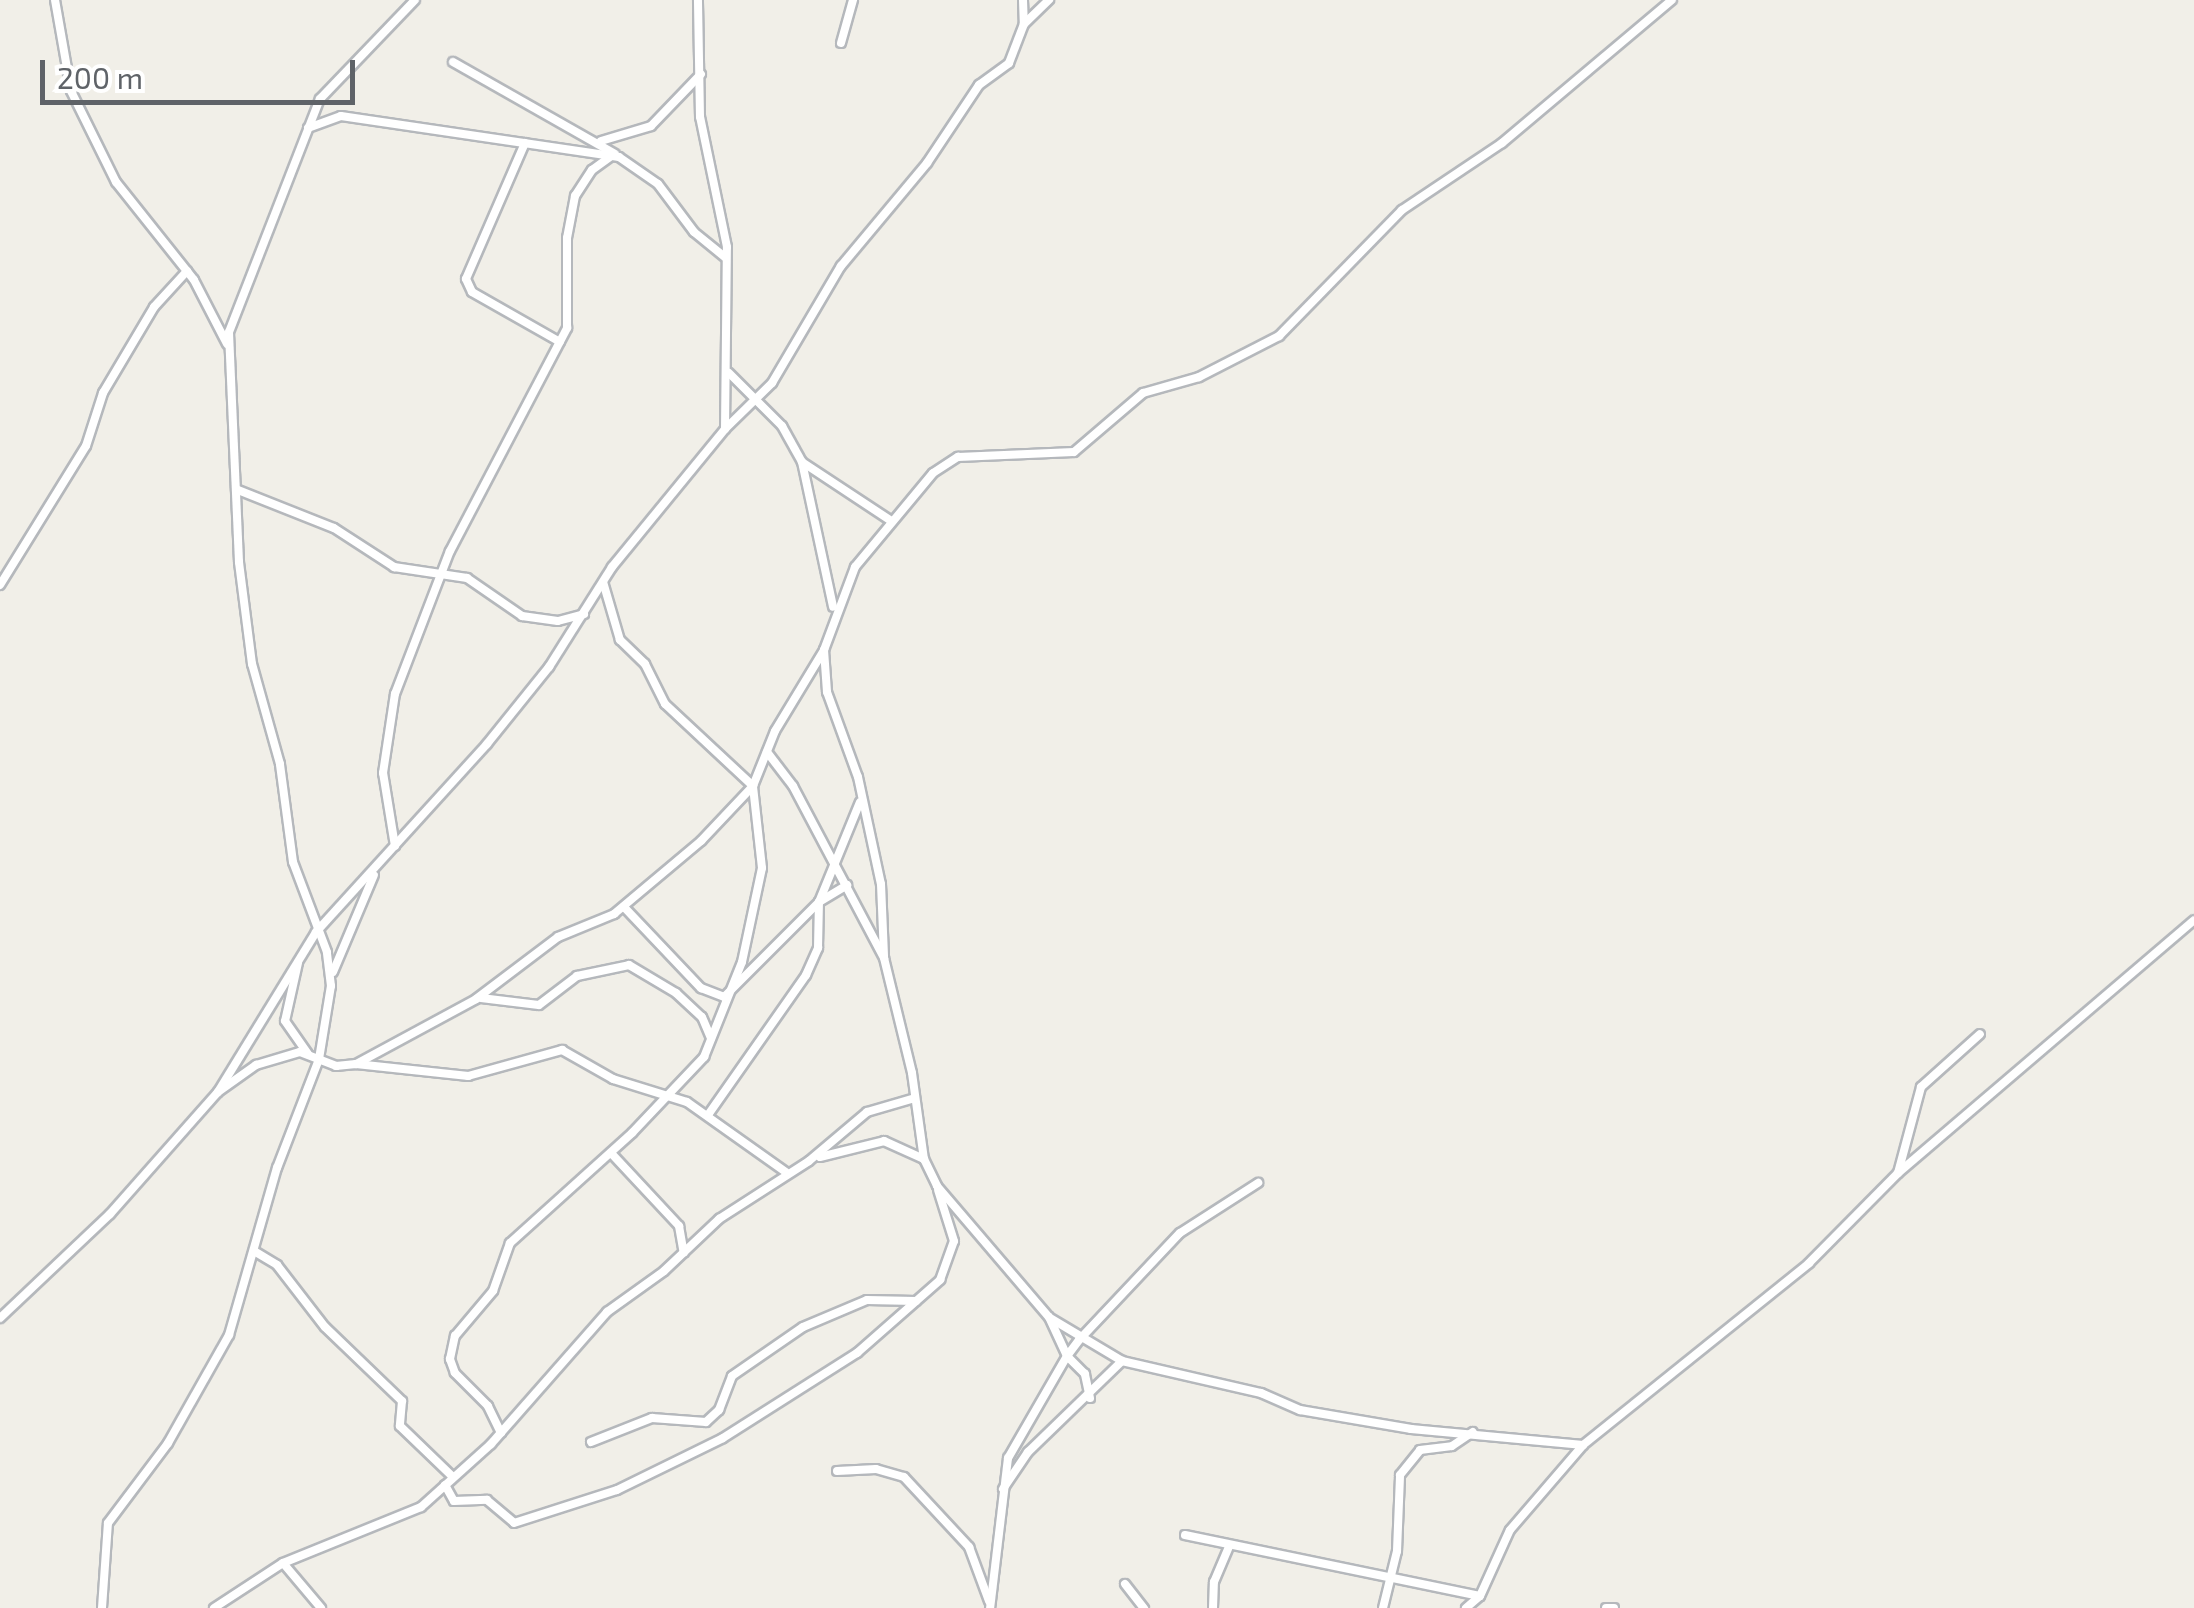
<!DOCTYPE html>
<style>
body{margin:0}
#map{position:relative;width:2194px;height:1608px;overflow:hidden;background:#f1efe8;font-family:"Exo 2",sans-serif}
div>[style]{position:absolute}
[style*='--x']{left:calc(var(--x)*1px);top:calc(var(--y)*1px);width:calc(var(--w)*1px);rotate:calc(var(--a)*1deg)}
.roads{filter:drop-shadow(2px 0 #b5b8bc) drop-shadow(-2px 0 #b5b8bc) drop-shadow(0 2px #b5b8bc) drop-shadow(0 -2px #b5b8bc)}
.minor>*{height:8px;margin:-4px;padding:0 4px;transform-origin:4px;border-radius:4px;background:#fff}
span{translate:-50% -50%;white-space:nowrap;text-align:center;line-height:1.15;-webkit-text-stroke:10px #fff;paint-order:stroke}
.scale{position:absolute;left:40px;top:60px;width:315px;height:45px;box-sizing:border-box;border:5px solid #5f6368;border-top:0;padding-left:12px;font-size:30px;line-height:35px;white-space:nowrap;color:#5f6368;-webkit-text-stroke:8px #fff;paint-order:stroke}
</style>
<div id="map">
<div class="roads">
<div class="minor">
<i style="--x:55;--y:0;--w:92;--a:80"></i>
<i style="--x:71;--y:91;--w:102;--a:63.7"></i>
<i style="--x:116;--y:182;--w:125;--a:51.5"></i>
<i style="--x:194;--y:280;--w:72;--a:62.7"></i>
<i style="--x:1023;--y:0;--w:24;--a:88"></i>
<i style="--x:841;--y:43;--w:45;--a:-74.4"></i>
<i style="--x:453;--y:62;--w:186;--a:29.6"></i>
<i style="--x:308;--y:128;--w:35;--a:-20"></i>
<i style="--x:341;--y:116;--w:281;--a:8.4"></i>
<i style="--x:619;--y:157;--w:47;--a:34.7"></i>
<i style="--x:658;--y:184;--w:60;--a:53.1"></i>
<i style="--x:694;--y:232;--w:41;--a:39.1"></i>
<i style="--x:601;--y:141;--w:52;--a:-16.7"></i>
<i style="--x:651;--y:126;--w:72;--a:-46.1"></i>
<i style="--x:525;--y:143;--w:148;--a:113.5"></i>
<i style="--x:466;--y:279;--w:14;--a:65"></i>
<i style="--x:472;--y:292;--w:101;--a:29.6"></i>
<i style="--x:729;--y:373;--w:75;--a:45"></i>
<i style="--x:782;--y:426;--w:41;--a:60.9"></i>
<i style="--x:802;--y:462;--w:105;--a:33.4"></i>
<i style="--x:725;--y:429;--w:66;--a:-44.4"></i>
<i style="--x:772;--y:383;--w:136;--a:-59.5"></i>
<i style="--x:841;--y:266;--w:134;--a:-50.1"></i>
<i style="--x:927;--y:163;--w:94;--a:-56.3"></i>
<i style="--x:979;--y:85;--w:37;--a:-36"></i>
<i style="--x:1009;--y:63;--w:42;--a:-69"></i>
<i style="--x:1024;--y:24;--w:35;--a:-44"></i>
<i style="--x:802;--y:462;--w:148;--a:77.9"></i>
<i style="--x:238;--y:490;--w:103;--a:21.6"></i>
<i style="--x:334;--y:528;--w:72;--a:33"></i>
<i style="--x:394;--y:567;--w:74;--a:8.6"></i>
<i style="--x:467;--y:578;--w:67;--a:34.6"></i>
<i style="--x:522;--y:616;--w:36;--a:8"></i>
<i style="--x:558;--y:621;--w:27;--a:-15"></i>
<i style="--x:0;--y:585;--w:163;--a:-58.3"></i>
<i style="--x:86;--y:446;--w:56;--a:-72.2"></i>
<i style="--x:103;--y:393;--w:100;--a:-59.3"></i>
<i style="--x:154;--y:307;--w:49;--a:-47.5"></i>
<i style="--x:824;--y:650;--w:42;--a:85.9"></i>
<i style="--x:827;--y:692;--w:90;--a:70"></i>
<i style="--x:858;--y:777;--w:109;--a:77.9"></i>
<i style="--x:881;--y:884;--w:72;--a:87.6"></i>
<i style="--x:767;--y:752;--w:43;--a:52.6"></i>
<i style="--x:793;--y:786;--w:195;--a:62.1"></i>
<i style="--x:884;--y:958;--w:118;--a:76.3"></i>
<i style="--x:912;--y:1073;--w:87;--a:82.1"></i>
<i style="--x:924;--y:1159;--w:30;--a:64"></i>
<i style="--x:937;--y:1186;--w:172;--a:49.5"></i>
<i style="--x:1049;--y:1317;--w:43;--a:65.2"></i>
<i style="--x:1067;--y:1356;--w:118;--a:120"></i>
<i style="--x:1008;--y:1458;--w:151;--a:96.8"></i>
<i style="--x:395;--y:846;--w:74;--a:-99.3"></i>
<i style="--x:383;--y:773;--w:80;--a:-81.4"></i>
<i style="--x:395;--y:694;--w:153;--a:-69"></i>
<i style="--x:450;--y:551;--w:252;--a:-62.3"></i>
<i style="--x:567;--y:328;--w:90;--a:-90"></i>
<i style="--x:567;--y:238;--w:43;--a:-79.2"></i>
<i style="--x:575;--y:196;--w:31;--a:-57"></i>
<i style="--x:592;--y:170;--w:26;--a:-36"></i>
<i style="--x:624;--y:907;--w:112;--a:46.5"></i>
<i style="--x:701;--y:988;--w:25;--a:21"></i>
<i style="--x:724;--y:997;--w:134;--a:-45"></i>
<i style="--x:819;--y:902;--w:33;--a:-31"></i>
<i style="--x:298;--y:963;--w:59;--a:102.6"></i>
<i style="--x:285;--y:1021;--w:40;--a:55.1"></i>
<i style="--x:333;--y:972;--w:105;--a:-67.1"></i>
<i style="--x:481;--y:998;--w:58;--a:6.9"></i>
<i style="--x:539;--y:1005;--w:48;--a:-37.3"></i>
<i style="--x:577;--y:976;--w:53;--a:-11.9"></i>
<i style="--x:629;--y:965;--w:55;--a:30.8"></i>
<i style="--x:676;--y:993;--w:35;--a:43"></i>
<i style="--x:702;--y:1017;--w:23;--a:67"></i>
<i style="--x:356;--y:1064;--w:113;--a:6.1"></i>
<i style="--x:468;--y:1076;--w:98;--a:-15.5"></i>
<i style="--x:562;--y:1050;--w:59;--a:29.6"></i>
<i style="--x:613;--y:1079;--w:77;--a:17.3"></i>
<i style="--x:687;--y:1102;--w:121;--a:35.3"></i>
<i style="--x:218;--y:1092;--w:47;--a:-35.4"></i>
<i style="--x:256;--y:1065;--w:46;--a:-16.5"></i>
<i style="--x:300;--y:1052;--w:39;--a:21"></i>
<i style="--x:336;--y:1066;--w:20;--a:-6"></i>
<i style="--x:356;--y:1064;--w:136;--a:-28.4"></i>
<i style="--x:476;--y:999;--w:103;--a:-37.1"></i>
<i style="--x:558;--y:937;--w:61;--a:-22.3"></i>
<i style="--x:614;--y:914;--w:114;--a:-40"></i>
<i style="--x:701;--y:841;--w:76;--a:-46.6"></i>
<i style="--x:753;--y:786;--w:59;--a:-68.2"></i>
<i style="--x:775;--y:731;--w:95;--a:-58.8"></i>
<i style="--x:824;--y:650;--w:89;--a:-69.5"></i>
<i style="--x:855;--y:567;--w:122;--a:-50.3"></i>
<i style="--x:933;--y:473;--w:30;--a:-33"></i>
<i style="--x:958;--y:457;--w:116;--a:-2.5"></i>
<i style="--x:1074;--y:452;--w:91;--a:-40.5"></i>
<i style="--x:1143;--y:393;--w:58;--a:-15.9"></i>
<i style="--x:1199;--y:377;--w:90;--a:-27.1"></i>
<i style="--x:1279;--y:336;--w:176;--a:-45.7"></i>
<i style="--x:1402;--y:210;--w:120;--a:-33.8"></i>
<i style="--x:1502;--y:143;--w:222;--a:-40.1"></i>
<i style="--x:708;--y:1115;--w:171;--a:-55"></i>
<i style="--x:806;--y:975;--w:30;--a:-66"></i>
<i style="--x:818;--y:948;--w:46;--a:-88.8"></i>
<i style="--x:819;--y:902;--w:108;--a:-67.7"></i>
<i style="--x:611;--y:1153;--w:100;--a:47"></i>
<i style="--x:679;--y:1226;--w:27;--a:80"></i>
<i style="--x:820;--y:1157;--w:66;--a:-14"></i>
<i style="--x:884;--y:1141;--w:44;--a:24.2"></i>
<i style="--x:1898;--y:1173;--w:89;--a:-75"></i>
<i style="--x:1921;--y:1087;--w:79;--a:-41.9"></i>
<i style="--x:254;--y:1251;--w:27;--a:31"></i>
<i style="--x:277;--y:1265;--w:78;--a:52.3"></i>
<i style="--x:325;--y:1327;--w:107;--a:43.9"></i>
<i style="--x:402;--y:1401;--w:25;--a:95"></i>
<i style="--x:400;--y:1426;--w:74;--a:43.9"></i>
<i style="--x:0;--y:1318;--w:151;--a:-43.4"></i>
<i style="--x:110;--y:1214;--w:163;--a:-48.5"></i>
<i style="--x:218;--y:1092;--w:188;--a:-58.5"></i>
<i style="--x:316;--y:932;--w:254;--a:-47.7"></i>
<i style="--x:487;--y:744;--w:99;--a:-51.2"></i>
<i style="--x:549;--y:667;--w:118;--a:-57.8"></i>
<i style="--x:612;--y:567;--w:178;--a:-50.7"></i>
<i style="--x:725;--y:429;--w:182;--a:-89.4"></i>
<i style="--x:727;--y:247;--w:133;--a:-101.7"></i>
<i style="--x:700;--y:117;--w:117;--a:-91"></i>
<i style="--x:1050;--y:1318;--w:84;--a:30.8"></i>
<i style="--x:1122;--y:1361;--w:143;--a:13"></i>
<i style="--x:1261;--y:1393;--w:43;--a:23.6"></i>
<i style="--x:1300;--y:1410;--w:113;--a:9.7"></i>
<i style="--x:1411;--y:1429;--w:173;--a:5.3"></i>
<i style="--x:1090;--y:1398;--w:25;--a:-102"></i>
<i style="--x:1085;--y:1374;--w:25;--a:-135"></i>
<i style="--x:1067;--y:1356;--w:20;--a:-53"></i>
<i style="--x:1079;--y:1340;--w:147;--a:-46.7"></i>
<i style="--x:1180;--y:1233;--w:93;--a:-32.7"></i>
<i style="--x:501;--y:1433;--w:30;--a:-116"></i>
<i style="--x:488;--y:1406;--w:47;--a:-135"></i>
<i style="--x:455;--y:1373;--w:15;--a:-110"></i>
<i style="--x:450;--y:1359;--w:24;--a:-78"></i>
<i style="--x:455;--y:1336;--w:59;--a:-49.8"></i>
<i style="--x:493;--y:1291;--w:51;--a:-70.5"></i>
<i style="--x:510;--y:1243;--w:164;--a:-42"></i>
<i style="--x:632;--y:1133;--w:105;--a:-46.5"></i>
<i style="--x:704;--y:1057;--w:102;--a:-68.2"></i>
<i style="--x:742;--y:962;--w:96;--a:-78"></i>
<i style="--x:762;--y:868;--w:82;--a:-96.3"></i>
<i style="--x:753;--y:786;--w:120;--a:-137"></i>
<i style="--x:665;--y:704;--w:45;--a:-116.6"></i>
<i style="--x:645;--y:664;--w:35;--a:-136"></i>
<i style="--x:620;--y:640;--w:60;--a:-106.3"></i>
<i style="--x:591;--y:1442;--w:66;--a:-21.5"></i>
<i style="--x:652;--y:1418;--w:54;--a:4.2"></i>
<i style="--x:706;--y:1422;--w:18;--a:-43"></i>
<i style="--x:719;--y:1410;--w:36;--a:-69"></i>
<i style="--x:732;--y:1376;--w:86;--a:-34.6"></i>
<i style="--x:803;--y:1327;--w:69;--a:-22.9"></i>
<i style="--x:867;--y:1300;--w:49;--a:1.2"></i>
<i style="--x:837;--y:1471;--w:39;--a:-3"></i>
<i style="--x:876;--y:1469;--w:29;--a:16"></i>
<i style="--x:904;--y:1477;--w:96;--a:47.1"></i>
<i style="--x:969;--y:1547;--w:58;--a:69.7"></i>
<i style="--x:445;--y:1485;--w:18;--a:61"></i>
<i style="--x:454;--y:1501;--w:33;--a:-2"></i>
<i style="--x:487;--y:1500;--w:35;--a:40"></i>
<i style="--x:514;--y:1523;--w:108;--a:-17.8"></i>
<i style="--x:617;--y:1490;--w:118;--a:-26.1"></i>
<i style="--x:723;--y:1438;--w:159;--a:-32.4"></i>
<i style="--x:857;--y:1353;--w:111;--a:-41.3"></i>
<i style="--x:940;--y:1280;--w:41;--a:-70.3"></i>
<i style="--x:954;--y:1241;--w:53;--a:-107.4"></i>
<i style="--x:1003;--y:1489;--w:45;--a:-56"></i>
<i style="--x:1028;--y:1452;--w:131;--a:-44.1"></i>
<i style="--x:1185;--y:1535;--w:301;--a:11.7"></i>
<i style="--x:283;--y:1563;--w:59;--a:49.8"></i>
<i style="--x:1125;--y:1584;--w:31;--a:52"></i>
<i style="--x:102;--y:1608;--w:85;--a:-86"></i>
<i style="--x:108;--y:1523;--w:100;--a:-53.1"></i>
<i style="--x:168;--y:1443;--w:124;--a:-60.5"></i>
<i style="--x:229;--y:1335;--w:174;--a:-74"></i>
<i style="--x:277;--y:1168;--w:117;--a:-68.9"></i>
<i style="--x:319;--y:1059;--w:74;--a:-80.7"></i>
<i style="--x:331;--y:986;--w:34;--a:-97"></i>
<i style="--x:327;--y:952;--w:96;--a:-110.7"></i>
<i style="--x:293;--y:862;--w:99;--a:-97.6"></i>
<i style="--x:280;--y:764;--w:104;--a:-105.6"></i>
<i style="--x:252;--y:664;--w:103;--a:-97.3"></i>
<i style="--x:239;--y:562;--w:230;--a:-92.5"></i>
<i style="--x:229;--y:332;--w:250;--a:-68.7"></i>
<i style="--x:320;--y:99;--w:137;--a:-46.2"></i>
<i style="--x:214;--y:1608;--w:82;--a:-33.1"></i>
<i style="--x:283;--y:1563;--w:149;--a:-22.1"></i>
<i style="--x:421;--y:1507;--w:94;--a:-42"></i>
<i style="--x:491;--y:1444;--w:176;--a:-48.7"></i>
<i style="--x:607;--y:1312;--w:70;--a:-35.7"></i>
<i style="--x:664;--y:1271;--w:76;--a:-43.4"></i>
<i style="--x:719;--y:1219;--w:107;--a:-32.8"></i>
<i style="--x:809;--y:1161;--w:76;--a:-40.2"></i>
<i style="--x:867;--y:1112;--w:50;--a:-16.3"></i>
<i style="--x:1213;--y:1608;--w:26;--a:-88"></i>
<i style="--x:1214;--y:1582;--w:38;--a:-67"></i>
<i style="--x:1383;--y:1608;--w:59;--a:-76.2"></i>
<i style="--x:1397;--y:1551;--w:76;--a:-87.7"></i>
<i style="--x:1400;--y:1475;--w:32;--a:-51"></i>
<i style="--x:1420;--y:1450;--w:32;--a:-7"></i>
<i style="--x:1452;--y:1446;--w:25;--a:-34"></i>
<i style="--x:1466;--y:1608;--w:18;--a:-41"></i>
<i style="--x:1480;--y:1596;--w:72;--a:-65.6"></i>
<i style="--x:1510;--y:1530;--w:112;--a:-49.3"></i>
<i style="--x:1583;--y:1445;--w:290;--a:-38.8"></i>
<i style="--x:1809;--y:1263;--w:127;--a:-45.3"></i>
<i style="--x:1898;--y:1173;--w:389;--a:-40.5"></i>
<i style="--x:1606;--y:1608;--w:8;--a:0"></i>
</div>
</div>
<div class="scale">200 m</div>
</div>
